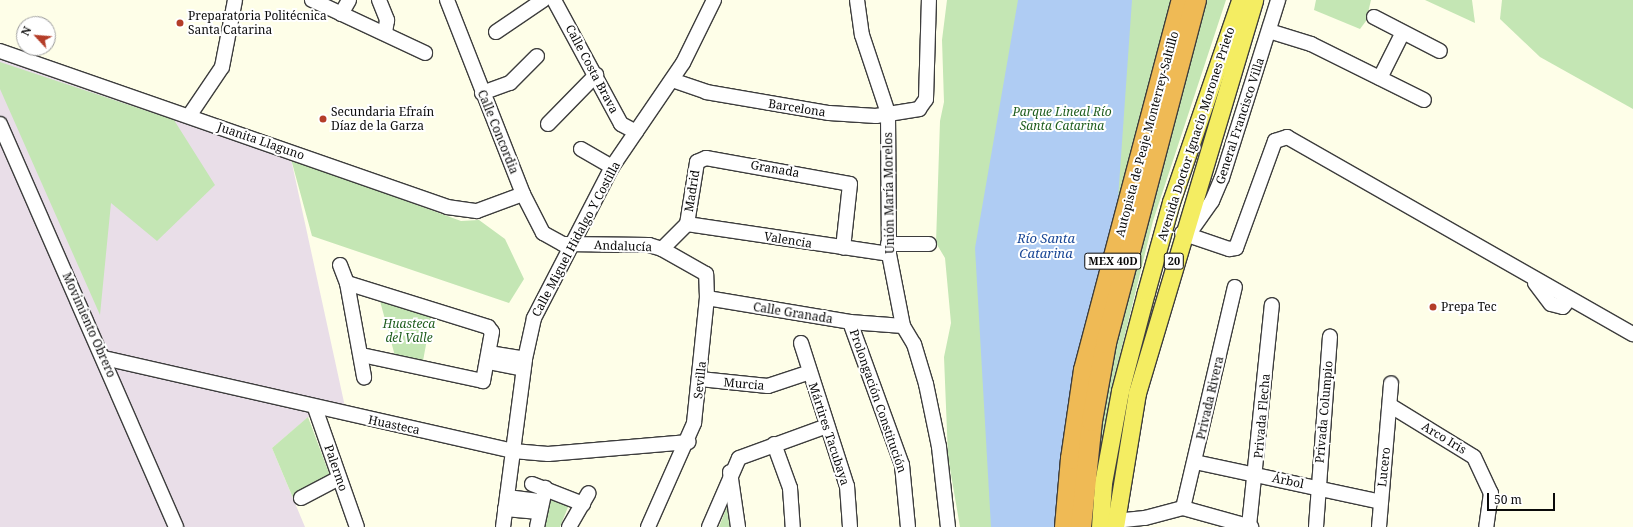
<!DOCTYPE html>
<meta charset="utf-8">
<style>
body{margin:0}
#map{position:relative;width:1633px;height:527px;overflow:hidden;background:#fefee8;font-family:"Noto Serif",serif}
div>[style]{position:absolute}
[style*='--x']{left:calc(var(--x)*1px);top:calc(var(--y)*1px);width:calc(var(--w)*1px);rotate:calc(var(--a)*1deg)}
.industrial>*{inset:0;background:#e9dee8}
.green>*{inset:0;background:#c4e6b4}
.water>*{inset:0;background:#afccf3}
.roads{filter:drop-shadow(1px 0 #3d3d3d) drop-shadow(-1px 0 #3d3d3d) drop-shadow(0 1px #3d3d3d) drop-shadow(0 -1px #3d3d3d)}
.minor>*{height:14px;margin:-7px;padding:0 7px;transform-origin:7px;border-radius:7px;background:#fff}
.major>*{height:17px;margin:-8.5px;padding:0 8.5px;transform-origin:8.5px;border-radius:8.5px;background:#f4ed62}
.highway>*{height:20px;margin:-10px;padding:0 10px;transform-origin:10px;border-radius:10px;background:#efba55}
.dots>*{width:11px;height:11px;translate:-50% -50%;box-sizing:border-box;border:2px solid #fff;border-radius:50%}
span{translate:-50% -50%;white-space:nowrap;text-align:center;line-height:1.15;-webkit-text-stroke:4px #fff;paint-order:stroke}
.shield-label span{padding:1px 3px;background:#fff;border:1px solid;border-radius:3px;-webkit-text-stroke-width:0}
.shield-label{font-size:11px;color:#0a0a0a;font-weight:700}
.poi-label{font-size:12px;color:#0a0a0a}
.left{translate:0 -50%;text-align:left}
.street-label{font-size:12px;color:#0a0a0a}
.park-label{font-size:12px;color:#1f5e1e;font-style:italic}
.water-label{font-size:13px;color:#194796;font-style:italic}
.north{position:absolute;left:16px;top:16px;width:40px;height:40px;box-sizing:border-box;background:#fff;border:1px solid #9d9d9d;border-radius:50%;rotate:296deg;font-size:11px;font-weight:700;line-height:16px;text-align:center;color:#0a0a0a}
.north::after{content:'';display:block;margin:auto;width:14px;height:18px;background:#b43d28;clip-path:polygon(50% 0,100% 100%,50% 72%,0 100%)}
.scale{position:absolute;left:1487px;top:493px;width:68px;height:18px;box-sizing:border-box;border:2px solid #0a0a0a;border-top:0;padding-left:5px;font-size:12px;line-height:14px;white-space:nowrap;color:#0a0a0a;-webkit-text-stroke:3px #fff;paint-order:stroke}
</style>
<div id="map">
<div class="industrial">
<i style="clip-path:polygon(0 57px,291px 159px,347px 416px,312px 414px,272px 448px,305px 527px,0 527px)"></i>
</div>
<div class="green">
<i style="clip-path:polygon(947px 0,1226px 0,1153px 221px,1120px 355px,1088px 527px,960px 527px,948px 457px,944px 357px,951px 323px,945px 258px,936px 243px,940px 121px,944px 102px,942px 40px)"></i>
<i style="clip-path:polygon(1316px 0,1371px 0,1366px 21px,1360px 29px,1314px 10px)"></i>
<i style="clip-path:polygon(1425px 0,1472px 0,1475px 23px)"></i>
<i style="clip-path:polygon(1502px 0,1633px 0,1633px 109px,1540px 57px,1500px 19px)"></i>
<i style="clip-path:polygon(0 62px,174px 120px,215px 185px,157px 241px,111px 203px,100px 315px,0 89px)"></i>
<i style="clip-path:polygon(291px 159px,461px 221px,479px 220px,505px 239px,524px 279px,509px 303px,312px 236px)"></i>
<i style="clip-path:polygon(380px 301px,431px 317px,423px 361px,395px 356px)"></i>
<i style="clip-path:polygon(308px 417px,330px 476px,293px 498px,272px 448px)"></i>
<i style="clip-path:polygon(731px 496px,734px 527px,719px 527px)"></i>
<i style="clip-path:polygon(547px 498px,561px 499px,568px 507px,560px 527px,540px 527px)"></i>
</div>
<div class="water">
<i style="clip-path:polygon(1018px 0,1132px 0,1095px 527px,991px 527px,975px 248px)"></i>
</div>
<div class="roads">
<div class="minor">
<i style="--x:312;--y:0;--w:125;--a:25.1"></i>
<i style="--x:379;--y:0;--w:22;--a:68"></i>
<i style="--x:387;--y:20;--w:13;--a:99"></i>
<i style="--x:447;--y:0;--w:208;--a:68.6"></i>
<i style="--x:523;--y:194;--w:44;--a:62.9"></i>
<i style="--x:543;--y:233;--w:23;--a:29"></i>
<i style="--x:563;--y:244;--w:86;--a:0.7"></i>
<i style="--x:649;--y:245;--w:14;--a:17"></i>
<i style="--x:662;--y:249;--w:35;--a:-45"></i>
<i style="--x:687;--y:224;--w:63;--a:-80.8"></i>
<i style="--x:697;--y:162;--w:10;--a:-24"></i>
<i style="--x:706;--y:158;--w:146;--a:10.2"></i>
<i style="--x:850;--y:184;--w:64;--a:96.2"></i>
<i style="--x:554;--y:0;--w:141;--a:61.6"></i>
<i style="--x:621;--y:124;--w:17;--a:28"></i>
<i style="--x:857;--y:0;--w:35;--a:82"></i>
<i style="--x:862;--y:35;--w:82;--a:71.6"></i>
<i style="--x:888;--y:113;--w:141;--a:89.6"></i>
<i style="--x:889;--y:254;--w:73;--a:79"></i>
<i style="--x:903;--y:326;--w:21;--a:59"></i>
<i style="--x:914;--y:344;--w:42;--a:73.3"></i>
<i style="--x:926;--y:384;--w:64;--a:78.3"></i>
<i style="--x:939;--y:447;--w:81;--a:83.6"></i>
<i style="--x:341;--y:14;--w:16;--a:-60"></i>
<i style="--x:1374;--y:17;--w:74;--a:27.3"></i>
<i style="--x:1269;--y:31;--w:44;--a:17.2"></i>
<i style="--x:1311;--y:44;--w:126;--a:26.4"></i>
<i style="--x:496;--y:32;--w:57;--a:-34.2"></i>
<i style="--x:0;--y:51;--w:473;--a:19.2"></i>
<i style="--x:447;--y:207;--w:30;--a:8"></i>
<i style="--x:477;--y:211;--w:49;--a:-20.3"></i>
<i style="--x:1380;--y:78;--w:51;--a:-63.4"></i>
<i style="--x:672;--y:80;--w:36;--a:19"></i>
<i style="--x:706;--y:92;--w:125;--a:9.7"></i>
<i style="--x:829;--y:113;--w:47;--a:3.7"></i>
<i style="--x:876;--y:116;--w:44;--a:-9.2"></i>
<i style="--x:919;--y:109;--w:12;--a:-55"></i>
<i style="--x:926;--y:99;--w:99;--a:-88.3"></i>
<i style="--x:482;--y:93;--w:30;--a:-20"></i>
<i style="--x:510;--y:83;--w:38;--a:-45"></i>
<i style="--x:189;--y:116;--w:59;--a:-56"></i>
<i style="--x:222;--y:67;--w:68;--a:-79"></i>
<i style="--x:0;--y:124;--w:440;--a:66.4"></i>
<i style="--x:548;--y:124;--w:69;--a:-45.6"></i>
<i style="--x:581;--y:149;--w:36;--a:30"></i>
<i style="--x:687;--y:224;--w:204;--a:8.4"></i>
<i style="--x:1182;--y:233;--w:50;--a:18.8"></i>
<i style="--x:1229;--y:249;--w:7;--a:-8"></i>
<i style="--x:1236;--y:248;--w:114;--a:-70"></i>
<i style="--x:1275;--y:141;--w:13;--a:-18"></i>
<i style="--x:1287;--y:137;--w:398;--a:29.7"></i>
<i style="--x:1188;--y:235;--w:42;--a:-54.8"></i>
<i style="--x:1212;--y:201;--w:25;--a:-67"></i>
<i style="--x:1222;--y:178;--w:187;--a:-72.5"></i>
<i style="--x:888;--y:244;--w:41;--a:0"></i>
<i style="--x:340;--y:265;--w:19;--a:69"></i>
<i style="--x:347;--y:283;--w:96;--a:79.7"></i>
<i style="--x:347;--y:283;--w:148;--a:17.3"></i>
<i style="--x:488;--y:327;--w:6;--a:51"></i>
<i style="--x:492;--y:332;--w:50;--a:100.4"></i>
<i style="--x:483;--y:381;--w:124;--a:-167.9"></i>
<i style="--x:1535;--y:283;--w:26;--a:53"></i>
<i style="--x:1551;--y:304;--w:12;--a:14"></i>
<i style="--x:1563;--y:307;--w:10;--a:-53"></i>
<i style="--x:707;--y:298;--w:145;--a:9.5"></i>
<i style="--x:850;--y:322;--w:53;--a:4.3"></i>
<i style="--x:850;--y:322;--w:152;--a:70"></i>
<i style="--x:902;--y:465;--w:62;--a:84.5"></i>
<i style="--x:801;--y:343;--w:150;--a:72.2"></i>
<i style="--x:847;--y:486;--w:41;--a:85.8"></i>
<i style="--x:489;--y:353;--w:36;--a:9"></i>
<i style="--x:104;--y:358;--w:419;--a:12.8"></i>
<i style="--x:513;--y:451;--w:35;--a:5"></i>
<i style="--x:548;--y:454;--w:141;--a:-4.9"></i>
<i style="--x:488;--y:362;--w:36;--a:11"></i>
<i style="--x:700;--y:379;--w:68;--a:5.9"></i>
<i style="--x:768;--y:386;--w:44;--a:-18.4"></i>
<i style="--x:1391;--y:406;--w:97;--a:31.6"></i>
<i style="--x:1474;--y:457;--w:40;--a:65"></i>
<i style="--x:1491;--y:493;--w:34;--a:98"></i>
<i style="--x:315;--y:408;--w:126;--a:70.6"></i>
<i style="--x:774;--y:444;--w:47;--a:70"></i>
<i style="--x:790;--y:488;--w:39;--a:86"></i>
<i style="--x:1195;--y:462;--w:190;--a:12.1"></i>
<i style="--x:730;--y:472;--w:56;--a:81.7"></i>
<i style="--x:532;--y:484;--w:55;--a:21.4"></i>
<i style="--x:507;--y:497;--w:34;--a:7"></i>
<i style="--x:301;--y:498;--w:43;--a:-27.8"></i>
<i style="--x:1183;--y:508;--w:227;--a:-76.8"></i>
<i style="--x:505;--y:509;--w:34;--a:5"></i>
<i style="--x:1115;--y:521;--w:30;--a:-6"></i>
<i style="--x:1145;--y:518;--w:39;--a:-15"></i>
<i style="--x:1183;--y:508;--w:71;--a:15.6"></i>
<i style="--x:1249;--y:526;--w:222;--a:-84.1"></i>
<i style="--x:503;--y:527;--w:169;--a:-82.5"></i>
<i style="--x:525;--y:359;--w:42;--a:-77.6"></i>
<i style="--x:534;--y:318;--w:170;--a:-62.7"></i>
<i style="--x:612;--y:167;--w:126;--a:-55.7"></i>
<i style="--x:683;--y:63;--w:70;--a:-63.8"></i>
<i style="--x:537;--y:527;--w:40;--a:-78"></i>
<i style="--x:569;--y:527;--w:39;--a:-60"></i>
<i style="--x:648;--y:527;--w:114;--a:-66.1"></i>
<i style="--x:694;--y:423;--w:126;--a:-84.1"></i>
<i style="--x:707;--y:298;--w:24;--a:-92"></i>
<i style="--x:706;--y:274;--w:51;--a:-150.4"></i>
<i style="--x:709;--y:527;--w:75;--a:-66.5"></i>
<i style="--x:739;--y:458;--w:94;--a:-20"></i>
<i style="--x:1316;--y:527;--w:191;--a:-85.8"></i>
<i style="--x:1379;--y:527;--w:144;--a:-85.2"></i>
</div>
<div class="major">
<i style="--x:1100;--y:527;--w:44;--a:-86.1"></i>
<i style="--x:1103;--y:483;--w:94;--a:-79.5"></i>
<i style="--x:1120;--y:391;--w:102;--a:-75.3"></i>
<i style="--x:1146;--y:292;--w:93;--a:-74.5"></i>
<i style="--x:1171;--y:202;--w:213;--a:-71.1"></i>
<i style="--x:1115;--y:527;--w:136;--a:-80.7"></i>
<i style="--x:1137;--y:393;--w:410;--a:-73.4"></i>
</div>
<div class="highway">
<i style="--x:1065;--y:527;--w:68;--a:-85"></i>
<i style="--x:1071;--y:459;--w:90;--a:-81.7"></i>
<i style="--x:1084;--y:370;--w:383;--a:-75.2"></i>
<i style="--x:1081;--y:527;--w:107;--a:-84.1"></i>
<i style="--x:1092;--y:421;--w:79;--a:-79.8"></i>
<i style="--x:1106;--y:343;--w:355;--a:-75.3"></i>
</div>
</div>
<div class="dots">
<i style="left:180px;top:23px;background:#b43d28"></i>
<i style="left:323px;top:119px;background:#b43d28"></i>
<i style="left:1433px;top:307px;background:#b43d28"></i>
</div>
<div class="shield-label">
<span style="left:1113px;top:261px">MEX 40D</span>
<span style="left:1174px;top:261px">20</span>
</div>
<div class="poi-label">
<span class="left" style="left:188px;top:23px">Preparatoria Politécnica<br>Santa Catarina</span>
<span class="left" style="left:331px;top:119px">Secundaria Efraín<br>Díaz de la Garza</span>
<span class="left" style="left:1441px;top:307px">Prepa Tec</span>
</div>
<div class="street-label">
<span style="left:592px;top:69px;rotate:62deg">Calle Costa Brava</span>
<span style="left:797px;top:108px;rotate:9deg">Barcelona</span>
<span style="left:1240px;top:121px;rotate:-72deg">General Francisco Villa</span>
<span style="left:498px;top:132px;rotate:68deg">Calle Concordia</span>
<span style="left:1147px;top:134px;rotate:-75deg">Autopista de Peaje Monterrey-Saltillo</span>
<span style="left:1196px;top:134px;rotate:-72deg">Avenida Doctor Ignacio Morones Prieto</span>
<span style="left:261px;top:141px;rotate:19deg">Juanita Llaguno</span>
<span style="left:775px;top:169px;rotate:10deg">Granada</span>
<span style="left:692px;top:191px;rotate:-81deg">Madrid</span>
<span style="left:889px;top:193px;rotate:-91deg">Unión María Morelos</span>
<span style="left:576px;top:239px;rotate:-62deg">Calle Miguel Hidalgo Y Costilla</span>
<span style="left:788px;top:240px;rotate:9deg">Valencia</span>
<span style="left:623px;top:246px;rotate:2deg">Andalucía</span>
<span style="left:793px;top:313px;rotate:9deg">Calle Granada</span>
<span style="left:89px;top:325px;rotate:66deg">Movimiento Obrero</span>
<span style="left:700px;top:380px;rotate:-84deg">Sevilla</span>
<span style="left:744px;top:384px;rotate:5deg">Murcia</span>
<span style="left:1210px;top:398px;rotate:-77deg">Privada Rivera</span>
<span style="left:878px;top:401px;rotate:71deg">Prolongación Constitución</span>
<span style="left:1324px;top:412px;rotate:-85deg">Privada Columpio</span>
<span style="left:1262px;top:416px;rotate:-85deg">Privada Flecha</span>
<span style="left:394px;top:425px;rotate:12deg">Huasteca</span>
<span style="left:829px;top:434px;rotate:72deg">Mártires Tacubaya</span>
<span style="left:1444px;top:438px;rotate:31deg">Arco Iris</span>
<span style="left:1384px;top:467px;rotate:-84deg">Lucero</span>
<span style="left:336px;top:468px;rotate:71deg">Palermo</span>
<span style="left:1288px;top:481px;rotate:12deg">Árbol</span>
</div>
<div class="park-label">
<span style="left:1062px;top:119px">Parque Lineal Río<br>Santa Catarina</span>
<span style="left:409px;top:331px">Huasteca<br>del Valle</span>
</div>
<div class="water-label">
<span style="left:1046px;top:246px">Río Santa<br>Catarina</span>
</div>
<div class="north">N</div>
<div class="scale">50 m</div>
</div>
